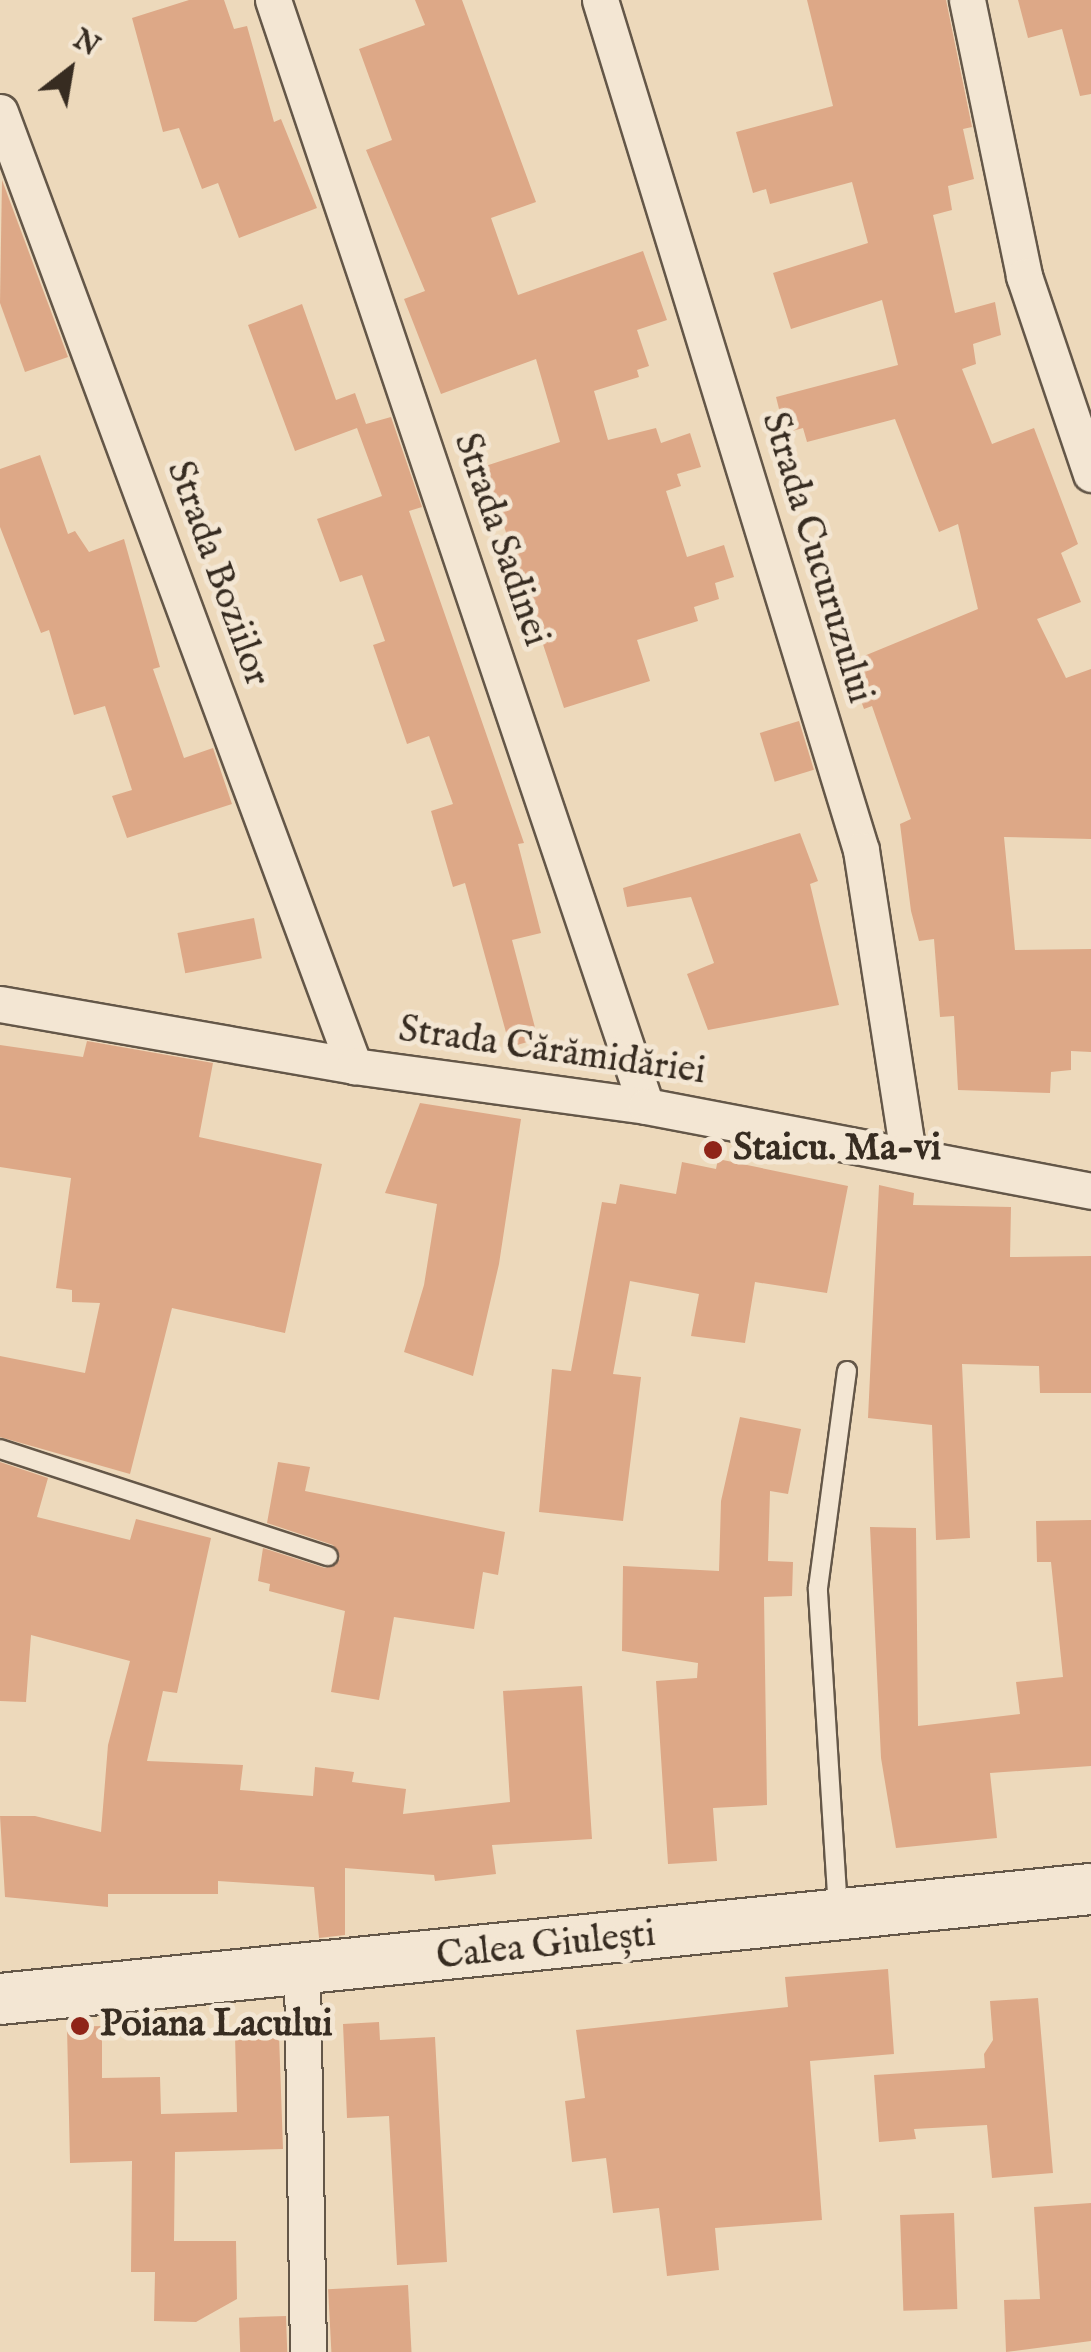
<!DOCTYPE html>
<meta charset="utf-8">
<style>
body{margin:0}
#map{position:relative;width:1091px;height:2352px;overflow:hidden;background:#edd9bb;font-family:"IM FELL English",serif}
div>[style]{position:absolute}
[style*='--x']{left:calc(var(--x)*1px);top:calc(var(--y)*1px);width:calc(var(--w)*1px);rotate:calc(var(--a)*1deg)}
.building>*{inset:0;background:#dda887;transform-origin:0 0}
.roads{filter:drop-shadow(2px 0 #645748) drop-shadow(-2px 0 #645748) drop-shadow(0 2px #645748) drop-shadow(0 -2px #645748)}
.service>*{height:18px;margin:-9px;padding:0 9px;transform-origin:9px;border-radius:9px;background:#f3e6d3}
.minor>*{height:35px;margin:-17.5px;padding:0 17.5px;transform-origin:17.5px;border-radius:17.5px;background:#f3e6d3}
.secondary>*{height:50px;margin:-25px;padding:0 25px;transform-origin:25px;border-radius:25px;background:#f3e6d3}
.dots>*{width:28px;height:28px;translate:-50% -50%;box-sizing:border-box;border:5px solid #f3e6d3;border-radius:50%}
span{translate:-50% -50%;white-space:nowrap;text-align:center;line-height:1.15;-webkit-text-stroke:10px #f3e6d3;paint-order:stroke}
.street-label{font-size:38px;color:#372c21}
.poi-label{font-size:38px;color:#372c21;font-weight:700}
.left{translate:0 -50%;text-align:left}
.north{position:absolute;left:20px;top:20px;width:100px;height:100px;-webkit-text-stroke:8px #f3e6d3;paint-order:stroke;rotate:31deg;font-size:28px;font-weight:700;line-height:40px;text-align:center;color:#372c21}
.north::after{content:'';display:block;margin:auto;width:35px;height:45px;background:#372c21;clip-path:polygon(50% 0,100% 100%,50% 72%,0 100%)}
</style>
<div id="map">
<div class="building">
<i style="clip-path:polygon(189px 0,224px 0,234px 29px,247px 26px,274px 122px,281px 119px,317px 208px,239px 238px,218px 183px,202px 189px,179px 128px,163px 132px,132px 18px)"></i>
<i style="clip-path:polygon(415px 0,462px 0,536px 202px,491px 218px,518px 295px,643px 251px,667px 320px,637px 330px,649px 366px,637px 370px,639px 377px,594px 391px,608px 440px,656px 428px,661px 443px,690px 433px,701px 467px,677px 474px,681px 486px,666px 491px,687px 557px,724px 545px,734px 577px,715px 583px,719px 599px,694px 607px,698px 621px,637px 640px,650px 681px,564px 708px,496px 502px,482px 507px,470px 471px,560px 442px,536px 359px,441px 394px,404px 299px,425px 291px,366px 150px,392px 140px,359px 49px,425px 25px)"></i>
<i style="clip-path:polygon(807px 0,946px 0,972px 127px,963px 129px,974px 179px,948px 186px,952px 210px,933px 215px,955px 313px,995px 302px,1001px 335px,973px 344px,976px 364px,962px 369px,992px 444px,1034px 428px,1078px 544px,1061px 553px,1081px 602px,1037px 619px,1066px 678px,1091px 669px,1091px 839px,1004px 837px,1015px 950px,1091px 949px,1091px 1052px,1071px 1051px,1071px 1070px,1051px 1072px,1050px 1093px,958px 1090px,954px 1016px,940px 1017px,934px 939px,919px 941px,911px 911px,900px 824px,911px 819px,872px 706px,864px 709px,847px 663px,978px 609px,958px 524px,939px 532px,895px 419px,807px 442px,803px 428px,785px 433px,776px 397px,898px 365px,882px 300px,791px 329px,773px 273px,868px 243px,852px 182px,770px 204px,766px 189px,753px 193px,736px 132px,833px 106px)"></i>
<i style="clip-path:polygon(1018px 0,1091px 0,1091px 94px,1080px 96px,1062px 29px,1028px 38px)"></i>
<i style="clip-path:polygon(2px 180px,68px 357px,25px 372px,0 303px)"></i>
<i style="clip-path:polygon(302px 304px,336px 400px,355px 393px,366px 424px,391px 417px,422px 507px,409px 511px,524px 843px,518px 844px,541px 933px,512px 940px,538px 1039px,510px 1047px,465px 883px,453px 887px,431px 811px,453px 804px,429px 736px,407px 744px,373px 645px,385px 641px,362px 575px,340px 582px,317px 519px,382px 496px,357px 428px,295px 451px,248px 325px)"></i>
<i style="clip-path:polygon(40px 455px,68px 534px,75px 531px,89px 552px,124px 539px,160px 667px,153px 669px,184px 758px,213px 748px,232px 804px,127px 838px,112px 796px,132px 790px,105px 706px,74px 715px,49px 630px,41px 633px,0 527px,0 469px)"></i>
<i style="left:799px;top:721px;width:51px;height:41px;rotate:73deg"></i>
<i style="clip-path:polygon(800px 833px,818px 881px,810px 884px,839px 1005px,708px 1030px,687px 974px,714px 963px,691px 897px,627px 907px,623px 888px)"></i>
<i style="left:254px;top:918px;width:41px;height:78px;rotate:79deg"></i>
<i style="clip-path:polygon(87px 1041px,213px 1063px,199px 1137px,322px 1164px,285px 1333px,172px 1308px,130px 1474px,0 1437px,0 1356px,85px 1373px,100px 1303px,72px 1302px,72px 1290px,56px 1288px,71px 1178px,0 1167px,0 1045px,83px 1057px)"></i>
<i style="clip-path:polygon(420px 1103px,521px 1119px,499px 1264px,473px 1376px,404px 1352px,424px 1285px,437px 1204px,385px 1193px)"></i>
<i style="clip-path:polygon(718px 1159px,848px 1186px,827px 1293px,755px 1282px,745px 1343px,691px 1336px,699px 1294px,630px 1281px,613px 1374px,641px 1377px,623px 1521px,539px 1512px,552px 1369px,571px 1371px,602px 1202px,616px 1204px,620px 1184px,676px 1194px,682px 1162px,716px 1169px)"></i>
<i style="clip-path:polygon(879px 1185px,914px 1193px,913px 1205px,1011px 1207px,1010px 1257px,1091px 1256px,1091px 1393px,1040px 1393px,1039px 1366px,962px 1364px,970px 1538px,936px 1540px,932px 1425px,868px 1418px)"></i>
<i style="clip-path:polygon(740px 1417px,801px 1429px,788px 1494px,770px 1491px,768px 1561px,793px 1562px,792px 1596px,764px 1597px,767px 1805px,713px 1808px,717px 1861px,668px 1864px,656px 1681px,697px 1678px,698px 1663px,622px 1651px,623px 1566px,719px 1571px,721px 1501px)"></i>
<i style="clip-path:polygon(0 1462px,48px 1478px,37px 1517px,130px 1540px,136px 1519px,211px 1538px,177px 1693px,163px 1691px,147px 1761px,243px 1765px,240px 1790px,313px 1796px,315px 1767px,354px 1772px,352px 1782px,406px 1789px,403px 1814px,510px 1802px,503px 1691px,582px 1686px,592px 1839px,492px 1845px,496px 1874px,435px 1881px,434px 1875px,345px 1868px,345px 1935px,319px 1938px,314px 1887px,218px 1881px,218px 1894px,108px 1894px,108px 1907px,5px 1897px,0 1816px,35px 1816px,101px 1832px,108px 1745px,130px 1661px,31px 1635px,26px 1702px,0 1701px)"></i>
<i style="clip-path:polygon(278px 1462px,310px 1467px,305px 1491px,505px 1532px,498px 1575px,483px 1572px,474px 1629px,394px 1617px,379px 1700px,331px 1692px,345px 1611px,269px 1591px,270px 1584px,258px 1581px,263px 1548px,325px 1568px,340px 1559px,333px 1545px,267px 1523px)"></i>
<i style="clip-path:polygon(1091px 1520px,1091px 1766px,990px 1773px,997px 1838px,896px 1848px,881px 1758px,870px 1527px,916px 1528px,918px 1726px,1020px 1714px,1016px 1682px,1063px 1677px,1051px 1562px,1037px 1562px,1036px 1521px)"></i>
<i style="clip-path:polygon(888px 1969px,894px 2054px,810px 2061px,822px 2220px,715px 2228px,719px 2270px,667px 2276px,659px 2208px,613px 2213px,606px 2158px,572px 2162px,565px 2101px,585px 2098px,576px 2030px,788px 2007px,785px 1977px)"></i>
<i style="clip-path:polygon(1038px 1998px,1053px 2173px,992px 2178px,987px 2125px,914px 2129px,916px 2139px,879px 2142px,874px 2075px,985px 2068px,984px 2054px,993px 2040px,990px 2001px)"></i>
<i style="clip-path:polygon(379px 2022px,380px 2040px,435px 2037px,447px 2262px,397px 2265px,389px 2116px,347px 2118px,343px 2024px)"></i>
<i style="clip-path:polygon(102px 2026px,102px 2078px,160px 2077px,161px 2114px,237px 2112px,235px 2036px,279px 2035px,283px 2149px,175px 2152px,174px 2241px,236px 2241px,237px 2299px,196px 2322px,154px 2321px,155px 2272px,131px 2272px,132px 2161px,70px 2163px,67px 2027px)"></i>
<i style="clip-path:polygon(1091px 2203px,1091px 2341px,1006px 2352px,1004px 2300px,1040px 2299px,1034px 2207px)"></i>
<i style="left:954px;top:2213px;width:96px;height:54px;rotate:88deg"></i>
<i style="left:408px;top:2285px;width:67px;height:80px;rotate:87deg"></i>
<i style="left:286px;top:2316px;width:36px;height:47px;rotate:88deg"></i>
</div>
<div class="roads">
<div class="service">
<i style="--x:0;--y:1449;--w:345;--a:18.1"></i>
<i style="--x:838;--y:1910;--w:323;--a:-93.6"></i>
<i style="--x:818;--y:1588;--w:219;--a:-82.4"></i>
</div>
<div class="minor">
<i style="--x:273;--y:0;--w:1167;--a:71.36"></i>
<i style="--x:600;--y:0;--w:889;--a:72.93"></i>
<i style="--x:861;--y:850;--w:306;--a:81.2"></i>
<i style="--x:967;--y:0;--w:282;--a:78.3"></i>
<i style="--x:1024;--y:276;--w:209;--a:71.3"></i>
<i style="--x:0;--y:112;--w:1018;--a:69.64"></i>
<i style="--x:0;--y:1004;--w:359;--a:9.9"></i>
<i style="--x:354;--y:1066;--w:295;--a:7.8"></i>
<i style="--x:646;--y:1106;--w:453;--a:10.8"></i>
<i style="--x:302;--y:1972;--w:380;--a:89.1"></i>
</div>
<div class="secondary">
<i style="--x:0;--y:1999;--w:1097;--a:-5.76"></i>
</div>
</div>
<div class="dots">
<i style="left:713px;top:1150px;background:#8f2418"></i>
<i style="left:80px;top:2026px;background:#8f2418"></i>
</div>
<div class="street-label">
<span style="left:500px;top:540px;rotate:71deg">Strada Sadinei</span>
<span style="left:816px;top:558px;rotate:73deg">Strada Cucuruzului</span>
<span style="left:217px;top:574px;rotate:70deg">Strada Boziilor</span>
<span style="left:552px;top:1052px;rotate:8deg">Strada Cărămidăriei</span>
<span style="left:546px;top:1947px;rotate:-6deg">Calea Giulești</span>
</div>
<div class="poi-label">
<span class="left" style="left:733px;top:1150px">Staicu. Ma-vi</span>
<span class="left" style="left:100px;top:2026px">Poiana Lacului</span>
</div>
<div class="north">N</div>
</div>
